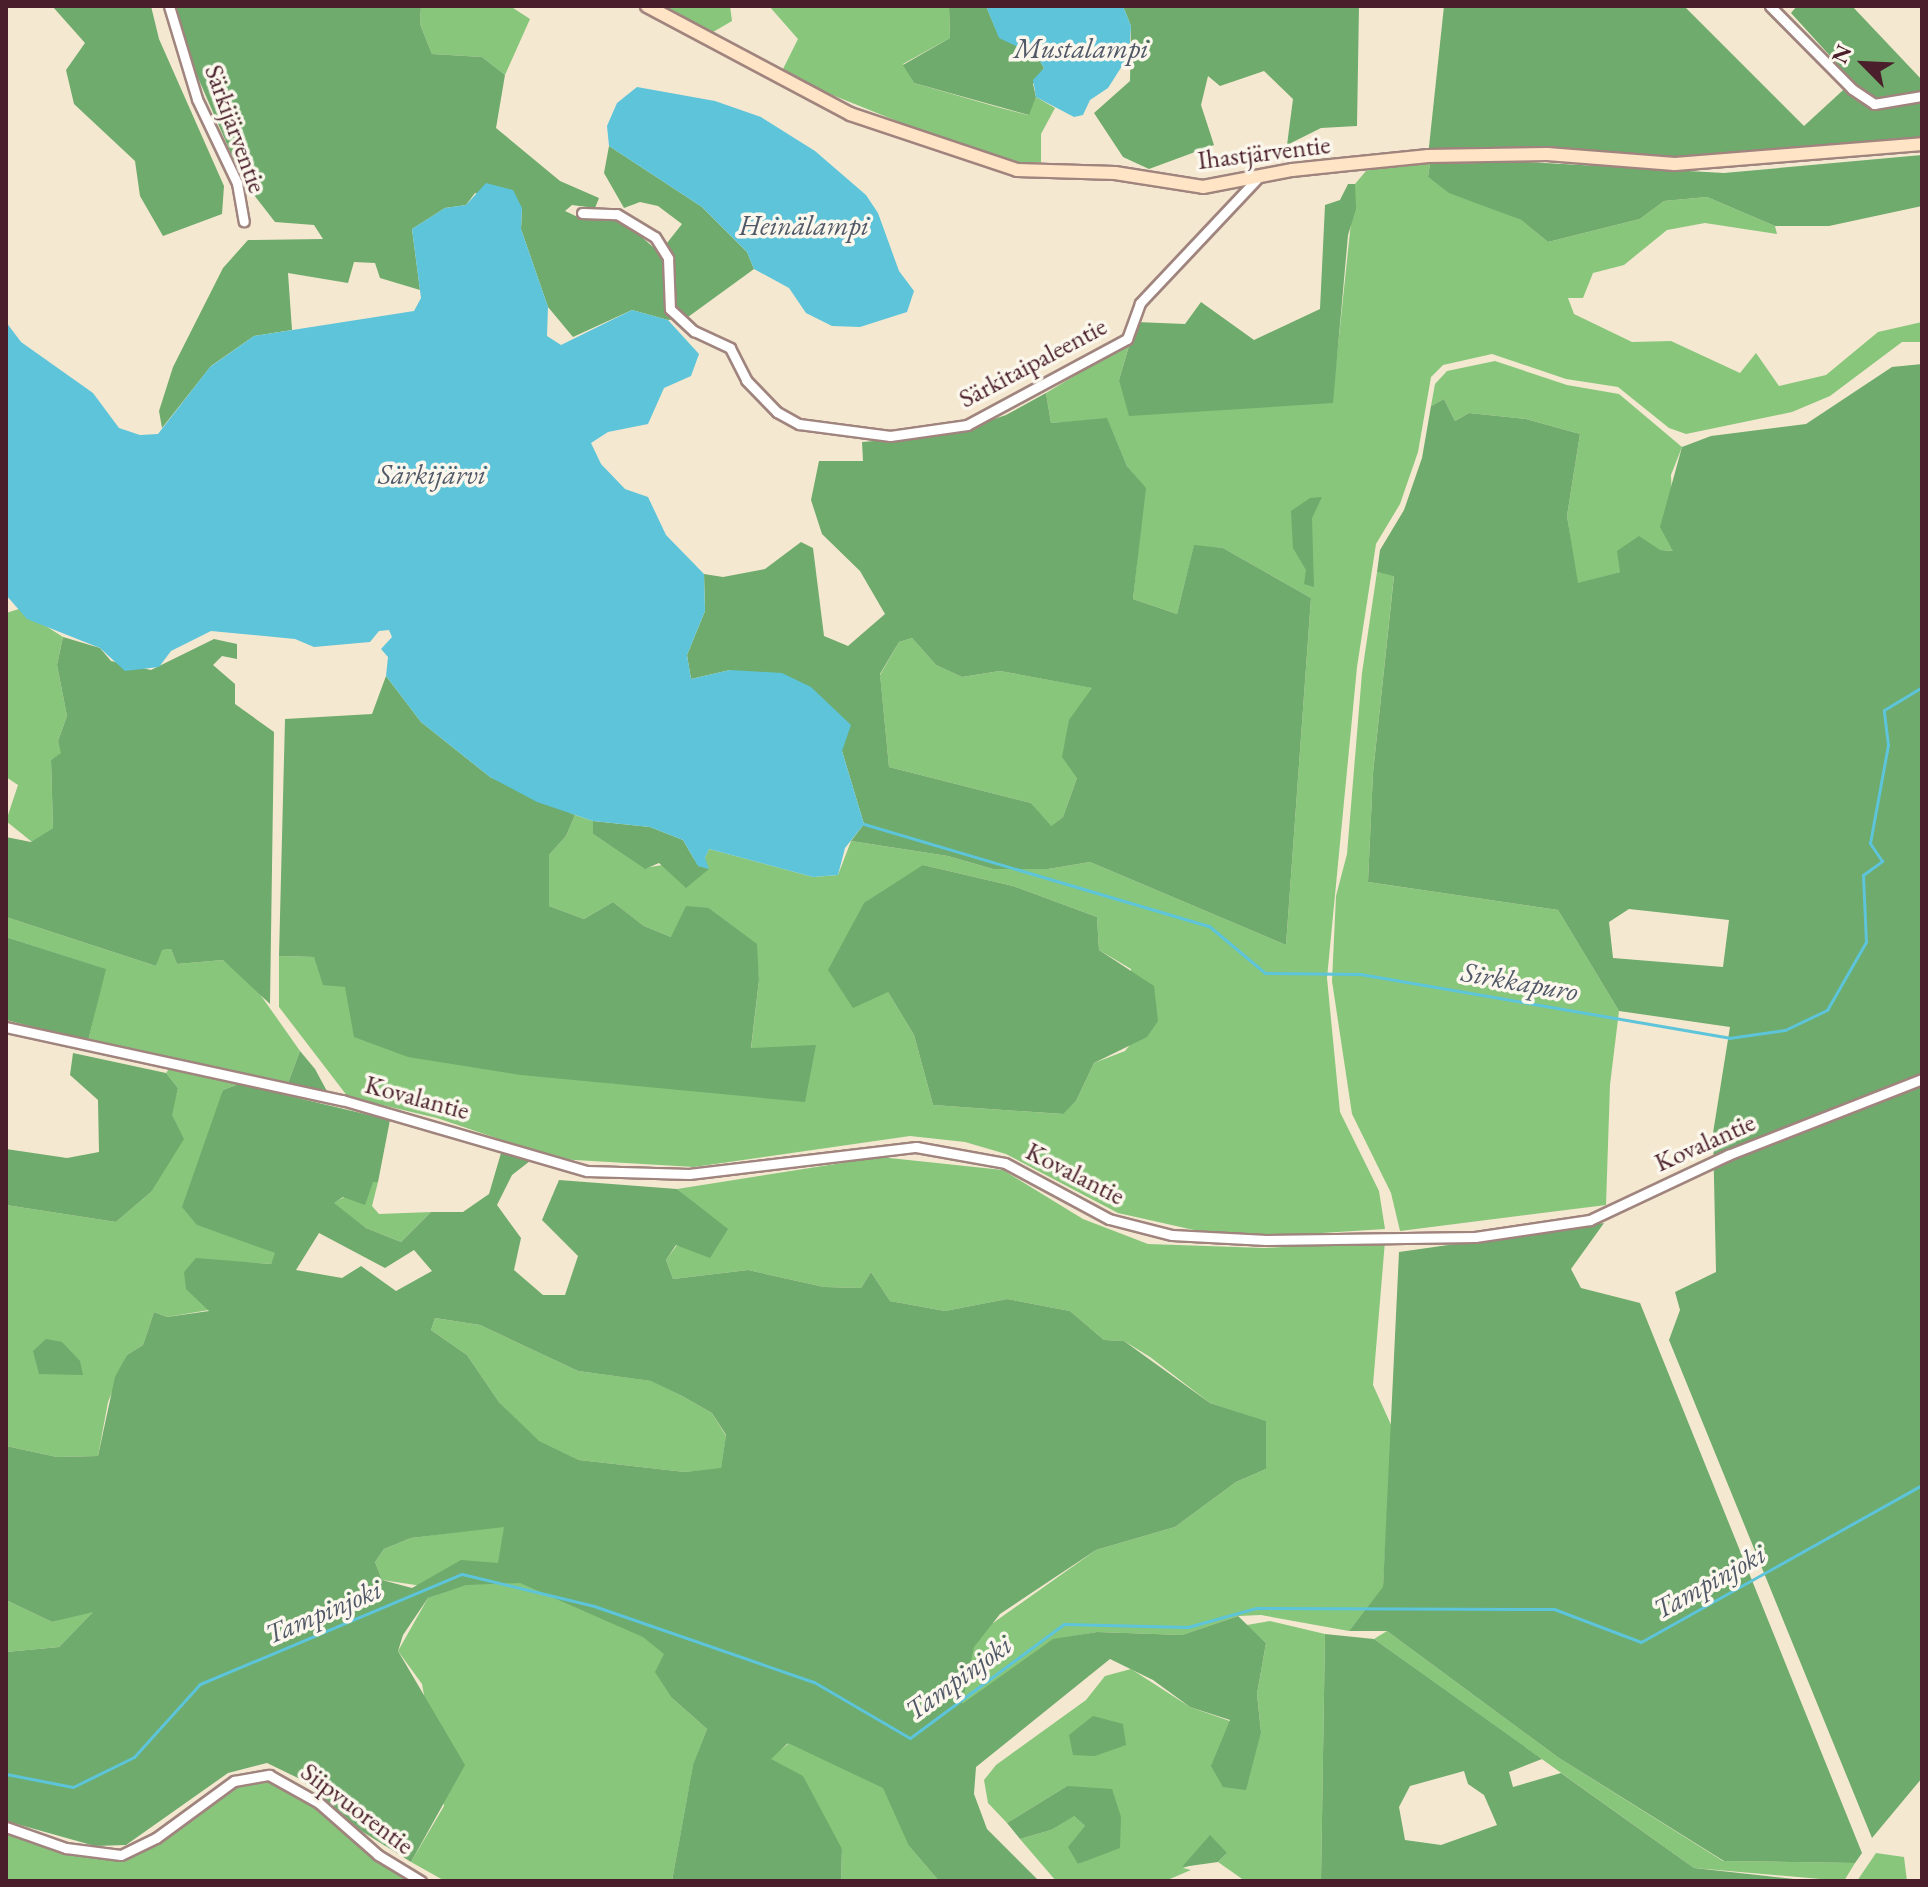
<!DOCTYPE html>
<meta charset="utf-8">
<style>
body{margin:0}
#map{position:relative;width:1928px;height:1887px;overflow:hidden;background:#f5e8d1;font-family:"EB Garamond",serif}
div>[style]{position:absolute}
[style*='--x']{left:calc(var(--x)*1px);top:calc(var(--y)*1px);width:calc(var(--w)*1px);rotate:calc(var(--a)*1deg)}
.green>*{inset:0;background:#88c67c}
.forest>*{inset:0;background:#6eab6c}
.water>*{inset:0;background:#5dc4da}
.stream>*{height:3px;margin:-1.5px;padding:0 1.5px;transform-origin:1.5px;border-radius:1.5px;background:#5dc4da}
.roads{filter:drop-shadow(2px 0 #a0847e) drop-shadow(-2px 0 #a0847e) drop-shadow(0 2px #a0847e) drop-shadow(0 -2px #a0847e)}
.street>*{height:9px;margin:-4.5px;padding:0 4.5px;transform-origin:4.5px;border-radius:4.5px;background:#fff}
.secondary>*{height:12px;margin:-6px;padding:0 6px;transform-origin:6px;border-radius:6px;background:#ffe4c6}
span{translate:-50% -50%;white-space:nowrap;text-align:center;line-height:1.15;-webkit-text-stroke:7px #fbf7ec;paint-order:stroke}
.street-label{font-size:26px;color:#4a1f2b}
.water-label{font-size:28px;color:#515968;font-style:italic}
.frame{position:absolute;inset:0;border:8px solid #4a1f2b;pointer-events:none}
.north{position:absolute;left:1824px;top:24px;width:80px;height:80px;-webkit-text-stroke:6px #fbf7ec;paint-order:stroke;rotate:294deg;font-size:22px;font-weight:700;line-height:32px;text-align:center;color:#4a1f2b}
.north::after{content:'';display:block;margin:auto;width:28px;height:36px;background:#4a1f2b;clip-path:polygon(50% 0,100% 100%,50% 72%,0 100%)}
</style>
<div id="map">
<div class="green">
<i style="clip-path:polygon(421px 6px,510px 6px,530px 19px,505px 75px,482px 57px,432px 54px,420px 24px)"></i>
<i style="clip-path:polygon(664px 6px,730px 6px,732px 21px,713px 32px)"></i>
<i style="clip-path:polygon(769px 6px,949px 6px,950px 38px,903px 64px,914px 83px,997px 107px,1028px 115px,1036px 97px,1055px 108px,1041px 134px,1041px 162px,1019px 164px,939px 138px,810px 86px,783px 69px,798px 39px)"></i>
<i style="clip-path:polygon(evenodd,1410px 161px,1430px 164px,1428px 177px,1449px 192px,1521px 220px,1548px 242px,1640px 219px,1664px 201px,1707px 197px,1775px 226px,1777px 234px,1705px 223px,1667px 230px,1624px 265px,1593px 273px,1583px 298px,1568px 298px,1574px 314px,1632px 342px,1671px 341px,1740px 373px,1756px 353px,1779px 386px,1826px 375px,1878px 332px,1922px 322px,1922px 342px,1902px 342px,1830px 396px,1792px 412px,1686px 434px,1669px 428px,1618px 387px,1566px 379px,1492px 354px,1443px 365px,1431px 377px,1418px 452px,1400px 504px,1376px 544px,1357px 667px,1327px 978px,1340px 1112px,1379px 1191px,1385px 1229px,1275px 1236px,1194px 1230px,1118px 1213px,1006px 1154px,965px 1142px,910px 1136px,694px 1167px,558px 1159px,437px 1118px,348px 1097px,279px 1007px,279px 956px,314px 957px,345px 986px,609px 1083px,723px 1092px,751px 1049px,759px 980px,756px 944px,709px 908px,671px 937px,644px 926px,613px 902px,584px 919px,549px 906px,549px 855px,566px 836px,575px 815px,593px 821px,593px 834px,644px 868px,705px 858px,709px 849px,813px 877px,838px 875px,851px 841px,948px 856px,993px 869px,1048px 869px,1090px 862px,1286px 945px,1311px 598px,1223px 548px,1194px 546px,1177px 614px,1133px 599px,1145px 488px,1127px 466px,1107px 419px,1051px 423px,1046px 393px,1130px 342px,1119px 380px,1332px 403px,1355px 184px,1366px 171px,1410px 161px,923px 865px,1013px 886px,1097px 917px,1099px 950px,1131px 969px,1134px 1040px,1125px 1051px,1094px 1063px,1076px 1101px,1062px 1114px,933px 1105px,914px 1035px,888px 992px,923px 865px)"></i>
<i style="clip-path:polygon(1495px 361px,1567px 385px,1619px 394px,1682px 447px,1671px 475px,1674px 551px,1660px 550px,1620px 572px,1577px 584px,1567px 516px,1580px 434px,1526px 419px,1469px 413px,1455px 421px,1444px 399px,1431px 406px,1435px 384px,1447px 371px)"></i>
<i style="clip-path:polygon(1377px 572px,1394px 575px,1373px 773px,1368px 882px,1558px 910px,1619px 1011px,1610px 1085px,1606px 1205px,1400px 1231px,1391px 1193px,1352px 1114px,1332px 981px,1336px 896px,1347px 854px,1362px 673px)"></i>
<i style="clip-path:polygon(19px 609px,63px 637px,57px 665px,67px 716px,58px 741px,62px 753px,51px 760px,53px 828px,32px 842px,6px 821px,18px 785px,6px 777px,6px 613px)"></i>
<i style="clip-path:polygon(912px 638px,936px 665px,962px 677px,1000px 671px,1093px 688px,1077px 778px,1063px 817px,1050px 827px,1031px 803px,889px 767px,880px 675px,899px 642px)"></i>
<i style="clip-path:polygon(6px 917px,156px 966px,161px 950px,171px 949px,177px 964px,223px 960px,250px 980px,300px 1051px,288px 1083px,88px 1041px,105px 969px,6px 937px)"></i>
<i style="clip-path:polygon(169px 1069px,239px 1084px,223px 1090px,198px 1225px,276px 1253px,271px 1264px,196px 1259px,199px 1297px,209px 1310px,167px 1317px,154px 1312px,143px 1345px,127px 1355px,108px 1402px,98px 1456px,57px 1457px,6px 1446px,6px 1205px,116px 1222px,151px 1192px,178px 1088px,166px 1073px)"></i>
<i style="clip-path:polygon(880px 1157px,1003px 1170px,1083px 1219px,1148px 1244px,1264px 1248px,1385px 1241px,1373px 1385px,1392px 1427px,1383px 1588px,1349px 1631px,1261px 1615px,1238px 1616px,1182px 1635px,1097px 1632px,1068px 1637px,909px 1846px,939px 1881px,841px 1881px,842px 1849px,770px 1758px,788px 1744px,672px 1698px,707px 1729px,693px 1766px,672px 1881px,445px 1881px,411px 1862px,444px 1806px,422px 1684px,398px 1651px,428px 1598px,449px 1590px,382px 1580px,375px 1562px,384px 1549px,411px 1538px,505px 1526px,503px 1534px,993px 1623px,1096px 1550px,1175px 1527px,1236px 1482px,1266px 1469px,1265px 1421px,1210px 1403px,1150px 1357px,1124px 1341px,1104px 1340px,1070px 1311px,1007px 1299px,945px 1311px,890px 1301px,871px 1272px,861px 1288px,824px 1287px,748px 1270px,673px 1279px,666px 1260px,677px 1245px,727px 1230px,677px 1189px)"></i>
<i style="clip-path:polygon(373px 1182px,378px 1182px,372px 1206px,379px 1214px,431px 1212px,401px 1242px,366px 1228px,333px 1203px)"></i>
<i style="clip-path:polygon(435px 1318px,480px 1325px,578px 1371px,652px 1381px,682px 1396px,712px 1413px,726px 1436px,721px 1469px,685px 1472px,579px 1460px,538px 1441px,499px 1402px,467px 1355px,431px 1330px)"></i>
<i style="clip-path:polygon(6px 1600px,52px 1622px,94px 1611px,59px 1647px,6px 1652px)"></i>
<i style="clip-path:polygon(1270px 1621px,1325px 1634px,1321px 1881px,1245px 1881px,1218px 1862px,1227px 1853px,1183px 1868px,1191px 1870px,1165px 1881px,1056px 1881px,1020px 1839px,1051px 1830px,1073px 1815px,1085px 1826px,1078px 1864px,1100px 1854px,1067px 1786px,1007px 1823px,988px 1803px,984px 1780px,996px 1765px,1086px 1700px,1105px 1676px,1131px 1669px,1190px 1707px,1261px 1732px,1257px 1694px,1266px 1643px,1247px 1625px)"></i>
<i style="clip-path:polygon(1387px 1631px,1559px 1758px,1723px 1861px,1855px 1863px,1844px 1881px,1694px 1868px,1374px 1639px)"></i>
<i style="clip-path:polygon(266px 1779px,284px 1783px,412px 1881px,6px 1881px,6px 1833px,67px 1853px,123px 1861px,159px 1843px,239px 1783px)"></i>
<i style="clip-path:polygon(1876px 1853px,1904px 1857px,1907px 1881px,1857px 1881px)"></i>
</div>
<div class="forest">
<i style="clip-path:polygon(42px 6px,151px 6px,159px 39px,224px 186px,222px 214px,163px 236px,140px 196px,135px 161px,74px 104px,66px 70px,85px 43px,53px 7px)"></i>
<i style="clip-path:polygon(176px 6px,421px 6px,420px 24px,432px 54px,482px 57px,505px 75px,496px 128px,560px 181px,599px 198px,595px 208px,572px 205px,565px 211px,582px 219px,619px 217px,653px 247px,667px 243px,682px 224px,658px 206px,640px 202px,624px 208px,604px 173px,609px 146px,702px 207px,747px 252px,754px 269px,688px 317px,668px 320px,632px 310px,573px 337px,548px 307px,521px 229px,522px 208px,475px 193px,466px 205px,445px 208px,412px 229px,420px 290px,380px 278px,375px 263px,354px 262px,348px 283px,288px 273px,292px 330px,254px 336px,211px 366px,162px 428px,159px 411px,173px 367px,223px 268px,248px 240px,323px 239px,314px 225px,275px 222px,243px 181px,195px 71px)"></i>
<i style="clip-path:polygon(949px 6px,986px 6px,999px 37px,1037px 56px,1044px 68px,1033px 84px,1036px 97px,1029px 115px,914px 83px,903px 65px,950px 38px)"></i>
<i style="clip-path:polygon(1123px 6px,1359px 6px,1357px 126px,1321px 128px,1287px 145px,1293px 99px,1264px 71px,1220px 86px,1208px 76px,1201px 105px,1214px 145px,1149px 169px,1123px 157px,1094px 113px,1130px 81px,1131px 26px)"></i>
<i style="clip-path:polygon(1444px 6px,1684px 6px,1804px 126px,1853px 81px,1791px 13px,1797px 6px,1852px 6px,1922px 80px,1922px 144px,1675px 164px,1428px 156px)"></i>
<i style="clip-path:polygon(1922px 155px,1922px 206px,1829px 226px,1775px 226px,1707px 197px,1664px 201px,1640px 219px,1548px 242px,1521px 220px,1449px 193px,1428px 177px,1430px 164px,1527px 162px,1724px 173px)"></i>
<i style="clip-path:polygon(1348px 184px,1355px 184px,1356px 209px,1348px 235px,1333px 403px,1129px 416px,1119px 380px,1136px 322px,1185px 324px,1201px 302px,1254px 340px,1320px 309px,1325px 205px,1340px 200px)"></i>
<i style="clip-path:polygon(evenodd,1922px 364px,1922px 1778px,1872px 1838px,1669px 1340px,1680px 1310px,1675px 1292px,1716px 1272px,1713px 1133px,1730px 1027px,1619px 1011px,1558px 910px,1368px 882px,1373px 773px,1394px 576px,1377px 572px,1380px 550px,1404px 510px,1422px 458px,1431px 406px,1444px 399px,1455px 421px,1469px 413px,1526px 419px,1580px 434px,1567px 516px,1578px 583px,1620px 572px,1617px 551px,1639px 536px,1660px 550px,1673px 551px,1660px 527px,1682px 447px,1711px 436px,1806px 424px,1892px 367px,1922px 364px,1629px 909px,1729px 920px,1723px 967px,1613px 958px,1609px 922px,1629px 909px)"></i>
<i style="clip-path:polygon(evenodd,1046px 393px,1051px 423px,1107px 418px,1127px 466px,1146px 488px,1133px 599px,1177px 614px,1194px 545px,1223px 548px,1311px 598px,1286px 945px,1090px 862px,1048px 869px,993px 869px,948px 856px,851px 841px,864px 824px,842px 751px,730px 670px,691px 679px,687px 655px,705px 611px,704px 574px,723px 577px,765px 569px,801px 542px,813px 548px,824px 636px,848px 646px,885px 614px,860px 571px,822px 534px,811px 500px,819px 461px,863px 461px,862px 442px,947px 435px,1006px 415px,1046px 393px,912px 638px,936px 665px,962px 677px,1000px 671px,1092px 688px,1069px 720px,1062px 757px,1077px 778px,1063px 817px,1051px 826px,1031px 803px,889px 767px,880px 674px,899px 642px,912px 638px)"></i>
<i style="clip-path:polygon(1322px 497px,1312px 518px,1314px 587px,1304px 584px,1306px 570px,1293px 548px,1291px 511px,1310px 498px)"></i>
<i style="clip-path:polygon(63px 637px,100px 648px,111px 661px,151px 670px,214px 639px,237px 644px,237px 659px,222px 656px,213px 665px,235px 684px,235px 704px,274px 732px,270px 1004px,223px 960px,177px 964px,171px 949px,162px 950px,156px 966px,6px 917px,6px 837px,31px 842px,53px 828px,51px 760px,61px 753px,58px 741px,67px 716px,57px 665px)"></i>
<i style="clip-path:polygon(386px 676px,421px 722px,490px 777px,575px 815px,566px 836px,549px 855px,549px 906px,584px 919px,613px 902px,644px 926px,671px 937px,686px 906px,709px 908px,757px 944px,759px 980px,751px 1048px,816px 1045px,805px 1102px,521px 1075px,408px 1057px,354px 1037px,345px 987px,323px 985px,314px 957px,279px 956px,285px 719px,372px 714px)"></i>
<i style="clip-path:polygon(593px 821px,650px 827px,683px 840px,698px 866px,709px 869px,686px 888px,659px 863px,645px 869px,593px 834px)"></i>
<i style="clip-path:polygon(923px 865px,1013px 886px,1097px 917px,1099px 950px,1154px 986px,1158px 1021px,1147px 1037px,1094px 1063px,1076px 1101px,1063px 1114px,933px 1105px,914px 1035px,888px 992px,853px 1008px,828px 970px,864px 903px)"></i>
<i style="clip-path:polygon(6px 937px,106px 969px,88px 1041px,6px 1020px)"></i>
<i style="clip-path:polygon(300px 1051px,315px 1069px,328px 1093px,288px 1083px)"></i>
<i style="clip-path:polygon(73px 1053px,166px 1073px,178px 1088px,172px 1115px,184px 1139px,151px 1192px,116px 1222px,6px 1205px,6px 1149px,67px 1158px,99px 1152px,98px 1100px,70px 1075px)"></i>
<i style="clip-path:polygon(evenodd,239px 1084px,390px 1120px,378px 1182px,373px 1182px,365px 1205px,343px 1197px,334px 1203px,366px 1228px,401px 1242px,431px 1212px,463px 1212px,489px 1194px,501px 1153px,530px 1161px,512px 1175px,497px 1205px,521px 1238px,514px 1270px,543px 1295px,565px 1295px,578px 1256px,542px 1220px,559px 1180px,677px 1189px,728px 1229px,710px 1258px,676px 1245px,666px 1260px,673px 1279px,748px 1270px,824px 1287px,861px 1288px,871px 1272px,890px 1301px,945px 1311px,1007px 1299px,1070px 1311px,1104px 1340px,1124px 1341px,1210px 1403px,1266px 1421px,1266px 1469px,1236px 1482px,1175px 1527px,1096px 1550px,1000px 1614px,974px 1647px,962px 1704px,1053px 1639px,1097px 1632px,1182px 1635px,1238px 1616px,1266px 1643px,1257px 1694px,1261px 1732px,1246px 1790px,1223px 1787px,1211px 1766px,1230px 1720px,1190px 1707px,1153px 1680px,1110px 1659px,976px 1767px,974px 1794px,987px 1829px,1039px 1881px,939px 1881px,909px 1846px,883px 1788px,788px 1743px,771px 1759px,803px 1776px,842px 1849px,841px 1881px,672px 1881px,693px 1765px,707px 1729px,672px 1698px,655px 1672px,664px 1654px,643px 1637px,520px 1583px,466px 1585px,428px 1598px,403px 1635px,398px 1651px,465px 1765px,411px 1862px,363px 1832px,300px 1779px,267px 1763px,228px 1773px,126px 1845px,95px 1846px,6px 1821px,6px 1652px,59px 1647px,93px 1612px,52px 1622px,6px 1600px,6px 1446px,57px 1457px,98px 1456px,115px 1377px,127px 1355px,143px 1345px,154px 1312px,167px 1317px,209px 1311px,186px 1289px,184px 1272px,196px 1258px,271px 1264px,275px 1253px,197px 1225px,182px 1207px,223px 1090px,239px 1084px,319px 1233px,385px 1268px,414px 1250px,432px 1271px,396px 1291px,361px 1266px,342px 1278px,296px 1270px,319px 1233px,239px 1084px,435px 1318px,480px 1325px,578px 1371px,651px 1381px,682px 1396px,712px 1413px,726px 1435px,721px 1468px,685px 1472px,579px 1460px,539px 1441px,499px 1402px,467px 1355px,431px 1330px,435px 1318px,239px 1084px,504px 1527px,498px 1563px,461px 1560px,412px 1588px,382px 1580px,375px 1562px,384px 1549px,411px 1538px,504px 1527px)"></i>
<i style="clip-path:polygon(1604px 1223px,1571px 1269px,1581px 1288px,1640px 1303px,1862px 1853px,1855px 1863px,1724px 1861px,1559px 1758px,1387px 1631px,1349px 1631px,1383px 1587px,1399px 1252px)"></i>
<i style="clip-path:polygon(46px 1339px,62px 1342px,80px 1361px,83px 1375px,39px 1374px,33px 1351px)"></i>
<i style="clip-path:polygon(evenodd,1325px 1634px,1374px 1639px,1542px 1759px,1509px 1772px,1513px 1787px,1561px 1773px,1694px 1868px,1812px 1881px,1321px 1881px,1325px 1634px,1464px 1771px,1468px 1784px,1484px 1795px,1497px 1825px,1441px 1845px,1405px 1840px,1399px 1807px,1410px 1786px,1464px 1771px)"></i>
<i style="clip-path:polygon(1093px 1716px,1123px 1724px,1126px 1745px,1095px 1756px,1073px 1755px,1069px 1735px)"></i>
<i style="clip-path:polygon(1067px 1786px,1112px 1789px,1121px 1817px,1120px 1848px,1078px 1864px,1068px 1847px,1085px 1826px,1074px 1816px,1051px 1830px,1020px 1839px,1007px 1823px)"></i>
<i style="clip-path:polygon(1210px 1835px,1227px 1853px,1218px 1862px,1182px 1867px)"></i>
</div>
<div class="water">
<i style="clip-path:polygon(986px 6px,1123px 6px,1131px 26px,1129px 55px,1108px 88px,1090px 100px,1083px 115px,1074px 117px,1036px 97px,1033px 80px,1044px 68px,1037px 56px,999px 38px)"></i>
<i style="clip-path:polygon(637px 87px,715px 101px,761px 117px,815px 151px,866px 195px,878px 213px,899px 271px,914px 291px,907px 312px,860px 327px,832px 326px,806px 313px,789px 288px,754px 269px,747px 252px,702px 207px,609px 146px,607px 126px,617px 103px)"></i>
<i style="clip-path:polygon(486px 183px,513px 190px,522px 208px,521px 229px,548px 307px,547px 336px,561px 345px,632px 310px,668px 320px,699px 354px,691px 376px,664px 388px,648px 424px,608px 432px,591px 443px,601px 464px,625px 489px,648px 497px,666px 535px,704px 574px,705px 611px,687px 655px,691px 679px,730px 670px,782px 673px,811px 687px,851px 725px,842px 751px,864px 824px,845px 848px,838px 875px,813px 877px,709px 849px,705px 858px,709px 869px,698px 866px,683px 840px,650px 827px,593px 821px,537px 802px,490px 777px,421px 722px,386px 676px,388px 657px,381px 649px,392px 637px,389px 630px,379px 631px,370px 642px,314px 647px,295px 639px,211px 631px,171px 651px,159px 667px,125px 671px,100px 648px,27px 619px,6px 595px,6px 322px,21px 342px,93px 393px,119px 428px,140px 435px,158px 434px,210px 367px,254px 336px,414px 311px,421px 298px,412px 229px,445px 208px,466px 205px)"></i>
</div>
<div class="stream">
<i style="--x:864;--y:824;--w:360;--a:16.5"></i>
<i style="--x:1209;--y:926;--w:73;--a:40"></i>
<i style="--x:1265;--y:973;--w:95;--a:0.6"></i>
<i style="--x:1360;--y:974;--w:375;--a:9.8"></i>
<i style="--x:1729;--y:1038;--w:57;--a:-8.1"></i>
<i style="--x:1785;--y:1030;--w:47;--a:-25.5"></i>
<i style="--x:1827;--y:1010;--w:78;--a:-60.2"></i>
<i style="--x:1866;--y:942;--w:67;--a:-92.6"></i>
<i style="--x:1863;--y:875;--w:24;--a:-36"></i>
<i style="--x:1882;--y:861;--w:22;--a:-124"></i>
<i style="--x:1870;--y:843;--w:100;--a:-79.6"></i>
<i style="--x:1888;--y:745;--w:35;--a:-97"></i>
<i style="--x:1884;--y:710;--w:44;--a:-31.2"></i>
<i style="--x:6;--y:1774;--w:68;--a:11"></i>
<i style="--x:73;--y:1787;--w:68;--a:-26.2"></i>
<i style="--x:134;--y:1757;--w:98;--a:-47.9"></i>
<i style="--x:200;--y:1684;--w:284;--a:-22.8"></i>
<i style="--x:462;--y:1574;--w:136;--a:13.6"></i>
<i style="--x:594;--y:1606;--w:233;--a:19.1"></i>
<i style="--x:814;--y:1682;--w:111;--a:30.3"></i>
<i style="--x:910;--y:1738;--w:192;--a:-36.5"></i>
<i style="--x:1064;--y:1624;--w:124;--a:1.4"></i>
<i style="--x:1188;--y:1627;--w:71;--a:-15.6"></i>
<i style="--x:1256;--y:1608;--w:298;--a:0.2"></i>
<i style="--x:1554;--y:1609;--w:93;--a:20.8"></i>
<i style="--x:1641;--y:1642;--w:322;--a:-29.2"></i>
</div>
<div class="roads">
<div class="street">
<i style="--x:169;--y:6;--w:97;--a:73.2"></i>
<i style="--x:197;--y:99;--w:93;--a:64.5"></i>
<i style="--x:237;--y:183;--w:39;--a:80"></i>
<i style="--x:1770;--y:6;--w:117;--a:45.3"></i>
<i style="--x:1852;--y:89;--w:27;--a:34"></i>
<i style="--x:1874;--y:104;--w:49;--a:-9.5"></i>
<i style="--x:582;--y:213;--w:35;--a:2"></i>
<i style="--x:617;--y:214;--w:44;--a:31.2"></i>
<i style="--x:655;--y:237;--w:25;--a:58"></i>
<i style="--x:668;--y:258;--w:51;--a:87.8"></i>
<i style="--x:670;--y:309;--w:33;--a:43"></i>
<i style="--x:694;--y:331;--w:40;--a:25"></i>
<i style="--x:730;--y:348;--w:36;--a:63"></i>
<i style="--x:746;--y:380;--w:45;--a:45.9"></i>
<i style="--x:777;--y:412;--w:25;--a:29"></i>
<i style="--x:799;--y:424;--w:92;--a:7.5"></i>
<i style="--x:890;--y:436;--w:78;--a:-8.1"></i>
<i style="--x:967;--y:425;--w:182;--a:-28.3"></i>
<i style="--x:1127;--y:339;--w:38;--a:-70"></i>
<i style="--x:1140;--y:303;--w:170;--a:-46.7"></i>
<i style="--x:6;--y:1027;--w:344;--a:12.3"></i>
<i style="--x:342;--y:1100;--w:255;--a:16.2"></i>
<i style="--x:587;--y:1171;--w:102;--a:1.7"></i>
<i style="--x:689;--y:1174;--w:229;--a:-6.8"></i>
<i style="--x:916;--y:1147;--w:90;--a:10.2"></i>
<i style="--x:1005;--y:1163;--w:118;--a:28.3"></i>
<i style="--x:1109;--y:1219;--w:65;--a:14.3"></i>
<i style="--x:1172;--y:1235;--w:94;--a:3"></i>
<i style="--x:1266;--y:1240;--w:209;--a:-0.8"></i>
<i style="--x:1475;--y:1237;--w:116;--a:-8.4"></i>
<i style="--x:1590;--y:1220;--w:153;--a:-25.2"></i>
<i style="--x:1728;--y:1155;--w:208;--a:-21.4"></i>
<i style="--x:6;--y:1827;--w:64;--a:19.3"></i>
<i style="--x:66;--y:1848;--w:55;--a:7.3"></i>
<i style="--x:121;--y:1855;--w:39;--a:-26"></i>
<i style="--x:156;--y:1838;--w:97;--a:-36.2"></i>
<i style="--x:234;--y:1781;--w:36;--a:-10"></i>
<i style="--x:269;--y:1775;--w:57;--a:29.2"></i>
<i style="--x:319;--y:1803;--w:79;--a:41.4"></i>
<i style="--x:378;--y:1855;--w:50;--a:31.2"></i>
</div>
<div class="secondary">
<i style="--x:647;--y:6;--w:230;--a:28"></i>
<i style="--x:850;--y:114;--w:176;--a:18.5"></i>
<i style="--x:1017;--y:170;--w:98;--a:1.8"></i>
<i style="--x:1115;--y:173;--w:89;--a:9"></i>
<i style="--x:1203;--y:187;--w:91;--a:-10.8"></i>
<i style="--x:1292;--y:170;--w:137;--a:-5.9"></i>
<i style="--x:1428;--y:156;--w:119;--a:-1"></i>
<i style="--x:1547;--y:154;--w:128;--a:4.5"></i>
<i style="--x:1675;--y:164;--w:248;--a:-4.6"></i>
</div>
</div>
<div class="street-label">
<span style="left:235px;top:129px;rotate:70deg">Särkijärventie</span>
<span style="left:1264px;top:153px;rotate:-7deg">Ihastjärventie</span>
<span style="left:1033px;top:363px;rotate:-28deg">Särkitaipaleentie</span>
<span style="left:417px;top:1098px;rotate:15deg">Kovalantie</span>
<span style="left:1705px;top:1143px;rotate:-24deg">Kovalantie</span>
<span style="left:1075px;top:1174px;rotate:27deg">Kovalantie</span>
<span style="left:357px;top:1809px;rotate:37deg">Siipvuorentie</span>
</div>
<div class="water-label">
<span style="left:1081px;top:48px">Mustalampi</span>
<span style="left:804px;top:225px">Heinälampi</span>
<span style="left:432px;top:474px">Särkijärvi</span>
<span style="left:1520px;top:981px;rotate:10deg">Sirkkapuro</span>
<span style="left:1709px;top:1581px;rotate:-29deg">Tampinjoki</span>
<span style="left:323px;top:1611px;rotate:-23deg">Tampinjoki</span>
<span style="left:958px;top:1677px;rotate:-36deg">Tampinjoki</span>
</div>
<div class="frame"></div>
<div class="north">N</div>
</div>
